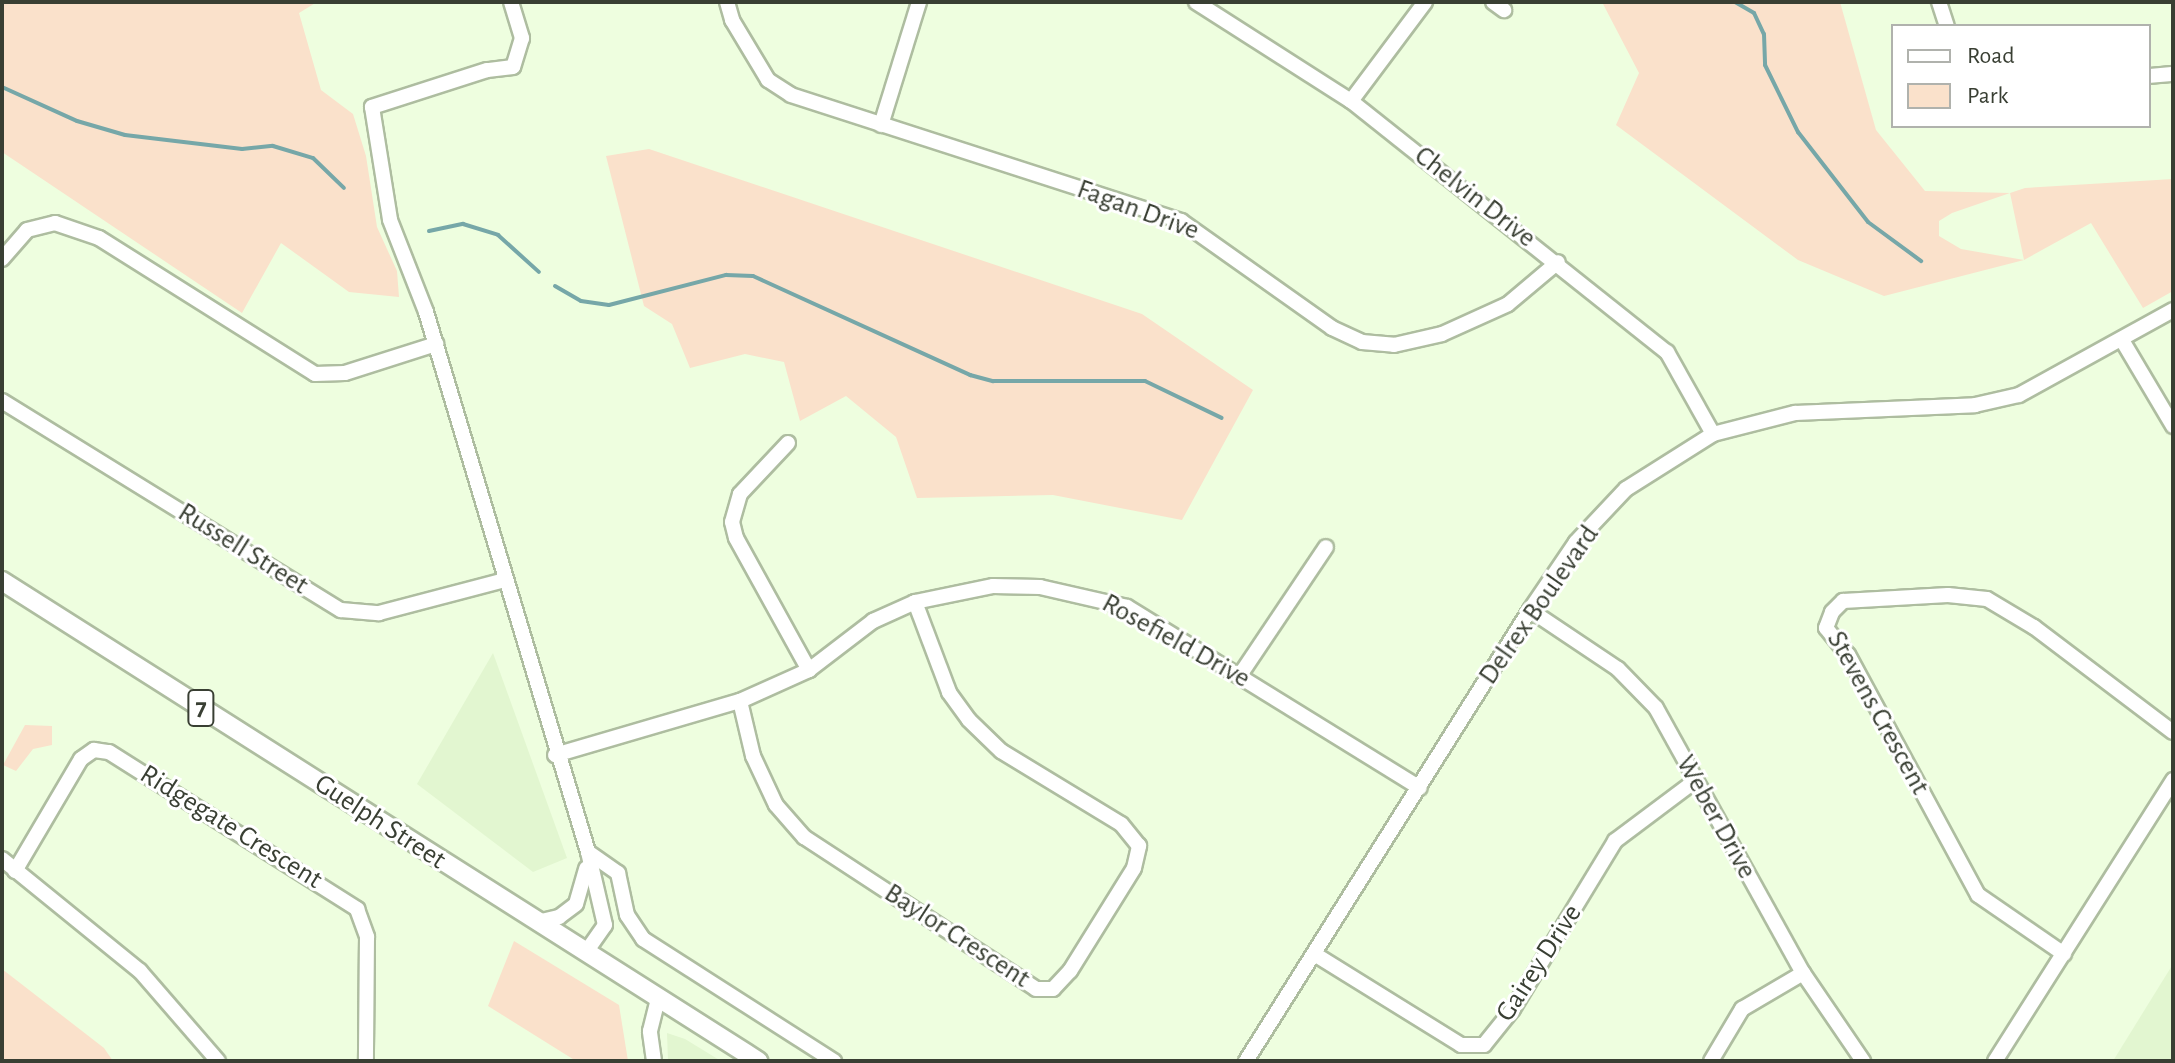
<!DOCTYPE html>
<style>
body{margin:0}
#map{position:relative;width:2175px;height:1063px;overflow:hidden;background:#eefedf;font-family:"Alegreya Sans",sans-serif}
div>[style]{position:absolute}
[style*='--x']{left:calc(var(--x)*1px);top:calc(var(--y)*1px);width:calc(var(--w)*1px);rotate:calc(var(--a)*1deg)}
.built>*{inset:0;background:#e2f6d0}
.green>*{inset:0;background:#fae1cb}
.stream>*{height:4px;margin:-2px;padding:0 2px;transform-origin:2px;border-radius:2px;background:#76a7a8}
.roads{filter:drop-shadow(2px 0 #aebda0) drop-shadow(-2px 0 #aebda0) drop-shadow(0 2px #aebda0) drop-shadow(0 -2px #aebda0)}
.minor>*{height:14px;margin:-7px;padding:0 7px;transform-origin:7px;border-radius:7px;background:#fff}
.major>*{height:18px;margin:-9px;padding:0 9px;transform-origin:9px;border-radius:9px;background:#fff}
span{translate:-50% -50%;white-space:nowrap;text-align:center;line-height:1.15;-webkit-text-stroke:6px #fff;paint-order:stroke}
.shield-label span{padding:2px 6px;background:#fff;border:2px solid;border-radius:6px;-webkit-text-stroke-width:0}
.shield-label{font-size:26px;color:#393f33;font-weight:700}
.street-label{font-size:28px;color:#393f33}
.frame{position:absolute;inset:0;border:4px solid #393f33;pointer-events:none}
.legend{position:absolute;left:1891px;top:24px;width:260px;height:104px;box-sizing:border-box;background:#fff;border:2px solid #b0b2ad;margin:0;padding:10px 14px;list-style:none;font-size:24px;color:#393f33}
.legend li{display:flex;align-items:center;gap:16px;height:40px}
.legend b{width:40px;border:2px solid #b0b2ad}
</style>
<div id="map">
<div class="built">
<i style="clip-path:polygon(493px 653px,567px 858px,533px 872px,417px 784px)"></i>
<i style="clip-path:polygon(2173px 964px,2173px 1061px,2113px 1061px)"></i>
<i style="clip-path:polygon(667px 1033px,685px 1039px,721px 1061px,668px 1061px)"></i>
</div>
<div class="green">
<i style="clip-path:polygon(2px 2px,317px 2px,299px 13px,321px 90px,353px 114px,366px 156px,377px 227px,397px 271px,399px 297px,349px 292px,281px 243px,242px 313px,2px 152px)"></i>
<i style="clip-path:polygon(evenodd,1602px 2px,1840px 2px,1876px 130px,1925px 191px,2010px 193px,2025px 188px,2173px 179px,2173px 291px,2143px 308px,2091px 223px,2024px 260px,1884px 296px,1798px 260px,1616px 125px,1639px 73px,1602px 2px,2010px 193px,2024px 260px,1961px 249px,1939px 236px,1939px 221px,1952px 213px,2010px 193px)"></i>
<i style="clip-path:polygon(649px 149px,1142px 314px,1253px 390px,1182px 520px,1053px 495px,917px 498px,896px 437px,846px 396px,800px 421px,784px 362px,745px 354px,690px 368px,672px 324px,644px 306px,606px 156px)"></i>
<i style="clip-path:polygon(25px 725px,52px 726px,52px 745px,33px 749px,16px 771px,3px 765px)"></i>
<i style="clip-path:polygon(514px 941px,619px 1005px,628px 1061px,576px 1061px,488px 1006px)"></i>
<i style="clip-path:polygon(2px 969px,104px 1048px,113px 1061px,2px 1061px)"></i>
</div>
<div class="stream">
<i style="--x:1735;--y:2;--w:22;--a:30"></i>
<i style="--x:1754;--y:13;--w:23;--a:65"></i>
<i style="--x:1764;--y:34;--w:31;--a:88"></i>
<i style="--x:1765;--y:65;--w:75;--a:63.8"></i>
<i style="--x:1798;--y:132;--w:114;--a:52.1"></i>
<i style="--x:1868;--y:222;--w:66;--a:36.3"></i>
<i style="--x:2;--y:87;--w:82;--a:24.4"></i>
<i style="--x:77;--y:121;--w:50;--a:16.3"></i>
<i style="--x:125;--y:135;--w:118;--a:6.8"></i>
<i style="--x:242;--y:149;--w:31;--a:-6"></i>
<i style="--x:273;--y:146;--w:42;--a:16.7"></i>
<i style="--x:313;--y:158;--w:43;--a:44.1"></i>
<i style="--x:429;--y:231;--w:35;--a:-12"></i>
<i style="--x:463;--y:224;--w:37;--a:17"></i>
<i style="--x:498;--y:235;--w:55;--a:42.1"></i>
<i style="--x:555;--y:286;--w:30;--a:30"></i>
<i style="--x:581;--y:301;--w:28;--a:8"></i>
<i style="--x:609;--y:305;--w:121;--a:-14.4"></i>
<i style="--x:726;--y:275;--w:27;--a:2"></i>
<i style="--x:753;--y:276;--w:239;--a:24.5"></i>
<i style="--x:970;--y:375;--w:24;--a:15"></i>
<i style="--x:993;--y:381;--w:152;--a:0"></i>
<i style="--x:1145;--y:381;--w:85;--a:25.7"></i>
</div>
<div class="roads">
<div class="minor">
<i style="--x:511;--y:2;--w:38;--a:73"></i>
<i style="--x:522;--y:38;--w:30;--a:107"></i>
<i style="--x:513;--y:67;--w:26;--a:173"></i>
<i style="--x:487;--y:70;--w:121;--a:162.2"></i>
<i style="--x:372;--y:107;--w:114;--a:80.9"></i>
<i style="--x:390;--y:220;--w:99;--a:68.6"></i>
<i style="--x:426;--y:312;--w:564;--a:73.3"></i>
<i style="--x:588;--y:852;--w:75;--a:76.9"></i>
<i style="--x:605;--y:925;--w:33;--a:125"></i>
<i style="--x:727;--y:2;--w:19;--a:74"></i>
<i style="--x:732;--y:20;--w:70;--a:59"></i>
<i style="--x:768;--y:80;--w:27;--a:33"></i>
<i style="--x:791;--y:95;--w:410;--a:17.9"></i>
<i style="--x:1181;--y:221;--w:185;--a:35.3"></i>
<i style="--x:1332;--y:328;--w:33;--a:25"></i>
<i style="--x:1362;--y:342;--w:32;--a:5"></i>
<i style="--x:1394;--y:345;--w:49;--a:-12.9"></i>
<i style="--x:1442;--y:334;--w:72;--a:-24.4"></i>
<i style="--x:1508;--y:304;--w:65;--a:-40"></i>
<i style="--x:1196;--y:2;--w:184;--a:32.6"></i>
<i style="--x:1351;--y:101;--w:404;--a:38.5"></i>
<i style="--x:1667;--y:352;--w:94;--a:60.7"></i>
<i style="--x:1493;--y:2;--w:14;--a:36"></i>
<i style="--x:1939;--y:2;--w:25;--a:72"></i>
<i style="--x:2149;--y:76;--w:24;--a:-5"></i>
<i style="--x:1351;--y:101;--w:124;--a:-53.2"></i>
<i style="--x:881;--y:125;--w:129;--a:-72.8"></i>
<i style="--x:2;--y:259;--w:38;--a:-49"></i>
<i style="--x:27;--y:230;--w:29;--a:-14"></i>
<i style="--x:55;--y:223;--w:46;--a:18.8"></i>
<i style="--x:99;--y:238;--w:255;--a:32.2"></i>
<i style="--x:315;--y:374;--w:30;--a:-2"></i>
<i style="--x:345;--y:373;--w:96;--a:-17.7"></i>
<i style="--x:2122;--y:340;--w:100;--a:59.3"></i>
<i style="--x:2;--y:401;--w:398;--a:31.7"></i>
<i style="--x:341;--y:610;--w:38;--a:5"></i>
<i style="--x:379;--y:613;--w:130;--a:-14.7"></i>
<i style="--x:788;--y:443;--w:70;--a:133.3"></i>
<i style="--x:740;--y:494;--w:29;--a:106"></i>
<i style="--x:732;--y:522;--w:16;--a:76"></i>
<i style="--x:736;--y:538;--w:151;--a:61.1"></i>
<i style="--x:1530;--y:610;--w:106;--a:33.8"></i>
<i style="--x:1618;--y:669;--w:54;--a:45.7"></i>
<i style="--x:1656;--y:708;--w:303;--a:61"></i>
<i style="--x:1803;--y:973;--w:107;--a:55.7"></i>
<i style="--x:1240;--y:675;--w:154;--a:-56.1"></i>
<i style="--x:740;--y:701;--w:57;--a:76.7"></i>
<i style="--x:753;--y:756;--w:54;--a:64.9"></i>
<i style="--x:776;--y:805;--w:43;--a:48.8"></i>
<i style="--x:804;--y:837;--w:277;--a:33.2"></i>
<i style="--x:1036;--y:989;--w:17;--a:0"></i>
<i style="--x:1053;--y:989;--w:25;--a:-47"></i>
<i style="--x:1070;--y:971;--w:121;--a:-58.1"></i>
<i style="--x:1134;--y:868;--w:23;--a:-77"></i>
<i style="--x:1139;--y:846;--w:28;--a:-129"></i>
<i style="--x:1121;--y:824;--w:140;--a:-148.7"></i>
<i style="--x:1001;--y:751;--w:45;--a:-135.9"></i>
<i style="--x:969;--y:720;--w:34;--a:-126"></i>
<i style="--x:949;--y:692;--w:96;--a:-110.7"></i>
<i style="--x:555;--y:755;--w:193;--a:-16.3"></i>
<i style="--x:740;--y:701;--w:76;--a:-24.2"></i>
<i style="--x:809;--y:670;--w:81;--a:-37.4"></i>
<i style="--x:873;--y:621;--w:46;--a:-24.3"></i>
<i style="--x:915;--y:602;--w:80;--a:-11.6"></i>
<i style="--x:993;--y:586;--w:47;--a:1.2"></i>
<i style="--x:1040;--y:587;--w:89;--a:12.9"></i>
<i style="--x:1127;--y:607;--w:344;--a:31.7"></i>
<i style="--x:588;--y:852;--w:37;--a:35"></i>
<i style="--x:618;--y:873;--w:43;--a:77.9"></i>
<i style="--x:627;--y:915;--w:29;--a:56"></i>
<i style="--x:643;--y:939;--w:227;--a:32.6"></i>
<i style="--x:2;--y:859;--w:178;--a:39.1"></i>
<i style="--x:140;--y:971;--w:119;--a:49.1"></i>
<i style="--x:15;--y:871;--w:130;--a:-59.5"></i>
<i style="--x:81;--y:759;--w:16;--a:-35"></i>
<i style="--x:94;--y:750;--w:15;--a:8"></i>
<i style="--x:109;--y:752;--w:294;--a:32.3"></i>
<i style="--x:357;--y:909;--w:30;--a:70"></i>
<i style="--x:367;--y:937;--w:124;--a:90.5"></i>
<i style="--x:537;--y:922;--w:23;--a:-13"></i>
<i style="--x:559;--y:917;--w:21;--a:-37"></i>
<i style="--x:576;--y:904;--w:37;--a:-74"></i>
<i style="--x:2064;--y:954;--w:104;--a:-145.5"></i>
<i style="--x:1978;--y:895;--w:273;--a:-118.4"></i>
<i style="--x:1848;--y:655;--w:35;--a:-129"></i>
<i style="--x:1826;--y:628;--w:17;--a:-69"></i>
<i style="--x:1832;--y:612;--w:16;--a:-45"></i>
<i style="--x:1843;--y:601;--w:105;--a:-3.3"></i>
<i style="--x:1948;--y:595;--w:39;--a:6"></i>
<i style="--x:1987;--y:599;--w:55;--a:30.8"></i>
<i style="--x:2034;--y:627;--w:174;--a:37.1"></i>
<i style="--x:1316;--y:955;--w:171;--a:31.8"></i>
<i style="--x:1461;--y:1045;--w:23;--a:0"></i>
<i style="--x:1484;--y:1045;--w:46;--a:-51.1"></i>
<i style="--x:1513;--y:1009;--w:197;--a:-58.7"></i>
<i style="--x:1615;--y:841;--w:100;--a:-36.9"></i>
<i style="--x:654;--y:1061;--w:30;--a:-98"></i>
<i style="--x:650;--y:1031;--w:33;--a:-76"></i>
<i style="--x:1246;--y:1061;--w:533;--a:-57.8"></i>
<i style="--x:1530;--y:610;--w:82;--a:-55.9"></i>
<i style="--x:1576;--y:542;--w:73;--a:-46.7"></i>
<i style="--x:1626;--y:489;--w:103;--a:-32.3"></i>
<i style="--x:1713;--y:434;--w:85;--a:-14.4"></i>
<i style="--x:1795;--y:413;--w:180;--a:-2.5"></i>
<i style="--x:1975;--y:405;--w:45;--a:-12.8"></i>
<i style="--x:2019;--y:395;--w:176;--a:-28.9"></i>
<i style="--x:1711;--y:1061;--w:61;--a:-59.2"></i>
<i style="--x:1742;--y:1009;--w:71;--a:-30.5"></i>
<i style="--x:1995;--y:1061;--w:333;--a:-57.6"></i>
</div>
<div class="major">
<i style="--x:2;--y:581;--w:896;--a:32.41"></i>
</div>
</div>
<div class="shield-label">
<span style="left:201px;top:708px">7</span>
</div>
<div class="street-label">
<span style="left:1475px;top:197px;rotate:38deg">Chelvin Drive</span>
<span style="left:1138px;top:210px;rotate:20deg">Fagan Drive</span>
<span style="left:243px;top:549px;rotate:32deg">Russell Street</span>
<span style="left:1539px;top:605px;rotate:-55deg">Delrex Boulevard</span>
<span style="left:1176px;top:641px;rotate:29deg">Rosefield Drive</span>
<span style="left:1878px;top:713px;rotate:61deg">Stevens Crescent</span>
<span style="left:1716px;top:817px;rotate:61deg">Weber Drive</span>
<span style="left:380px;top:822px;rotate:33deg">Guelph Street</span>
<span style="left:231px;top:827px;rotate:32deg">Ridgegate Crescent</span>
<span style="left:957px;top:936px;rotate:33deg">Baylor Crescent</span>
<span style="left:1539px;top:963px;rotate:-57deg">Gairey Drive</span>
</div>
<div class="frame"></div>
<ul class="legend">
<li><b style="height:10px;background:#fff"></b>Road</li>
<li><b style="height:22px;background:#fae1cb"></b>Park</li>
</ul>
</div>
